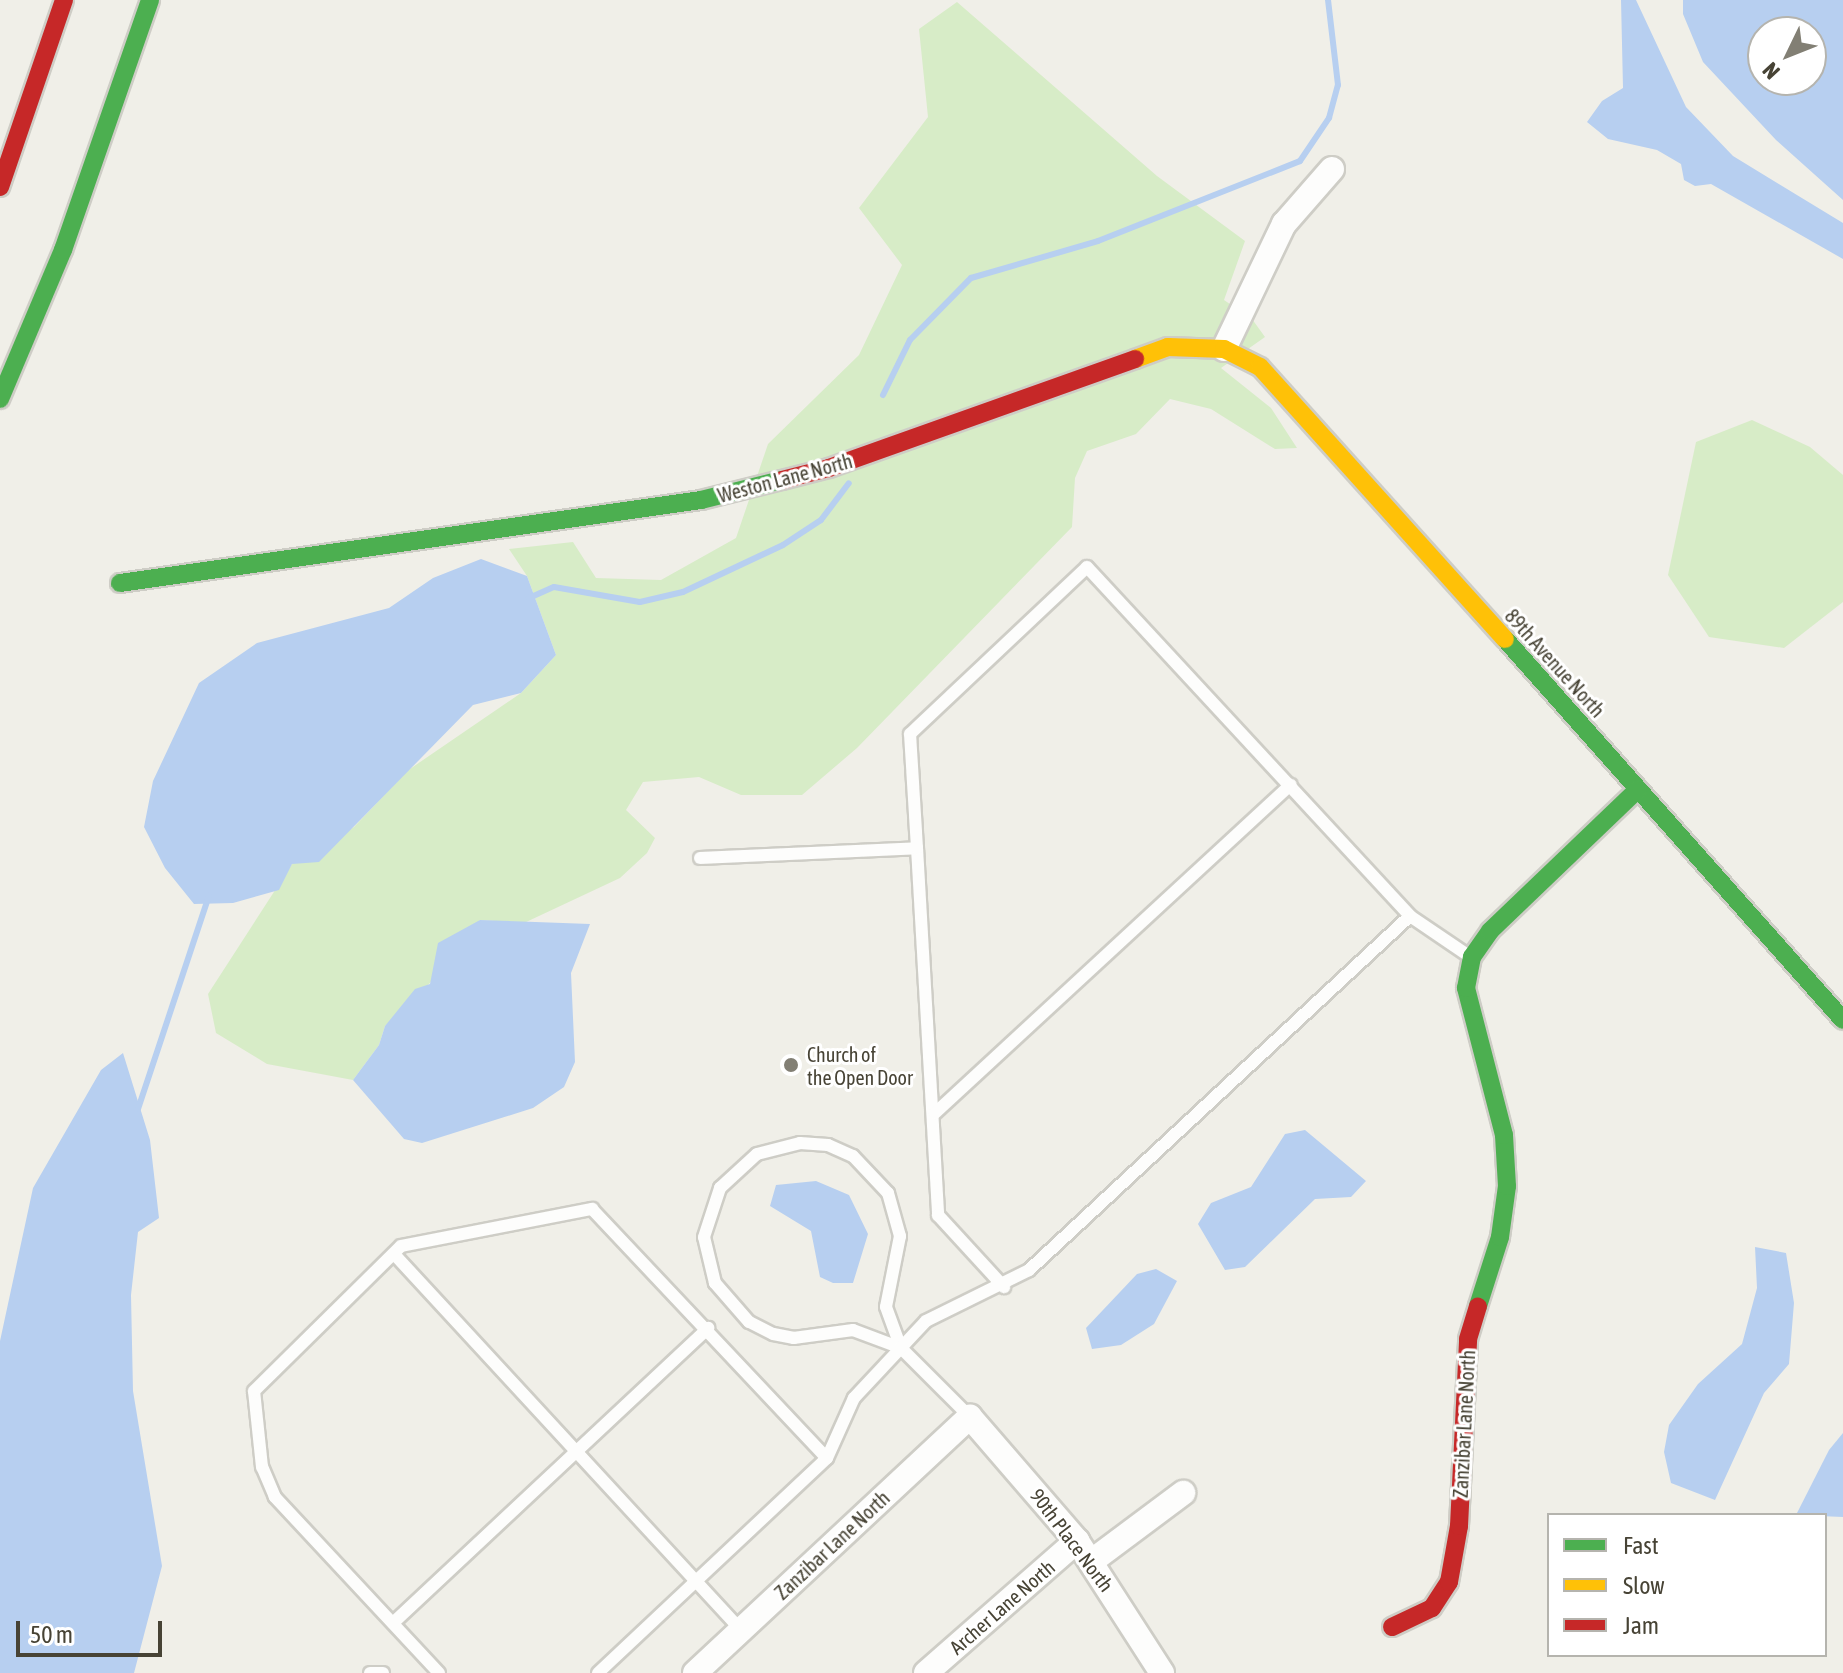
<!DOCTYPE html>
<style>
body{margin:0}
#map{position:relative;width:1843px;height:1673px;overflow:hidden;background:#f0efe8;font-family:"Asap Condensed",sans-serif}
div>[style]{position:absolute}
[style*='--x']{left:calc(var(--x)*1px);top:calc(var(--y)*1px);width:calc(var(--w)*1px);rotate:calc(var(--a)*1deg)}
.green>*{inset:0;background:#d7ecc7}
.water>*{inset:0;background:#b7cff0}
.stream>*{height:6px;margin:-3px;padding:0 3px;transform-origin:3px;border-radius:3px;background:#b7cff0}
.roads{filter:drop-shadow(2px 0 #cecdc6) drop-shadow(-2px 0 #cecdc6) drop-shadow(0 2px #cecdc6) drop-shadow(0 -2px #cecdc6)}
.lane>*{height:12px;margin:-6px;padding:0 6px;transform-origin:6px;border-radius:6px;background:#fdfdfc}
.street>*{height:24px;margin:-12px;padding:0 12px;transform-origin:12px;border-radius:12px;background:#fdfdfc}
.fast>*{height:18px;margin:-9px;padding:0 9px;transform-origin:9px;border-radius:9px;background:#4caf50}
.slow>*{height:18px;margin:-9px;padding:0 9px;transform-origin:9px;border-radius:9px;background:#ffc107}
.jam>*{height:18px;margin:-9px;padding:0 9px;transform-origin:9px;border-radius:9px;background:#c62828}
.dots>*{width:22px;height:22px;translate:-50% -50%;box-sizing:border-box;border:4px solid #fff;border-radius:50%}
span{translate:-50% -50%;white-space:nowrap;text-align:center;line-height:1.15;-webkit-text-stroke:6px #fff;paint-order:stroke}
.street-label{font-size:20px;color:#474335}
.poi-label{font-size:20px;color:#474335}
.left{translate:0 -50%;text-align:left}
.legend{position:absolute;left:1547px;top:1513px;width:280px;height:144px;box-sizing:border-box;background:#fff;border:2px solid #b5b4ae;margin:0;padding:10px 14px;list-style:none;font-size:24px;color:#474335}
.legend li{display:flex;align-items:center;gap:16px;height:40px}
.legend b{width:40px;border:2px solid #b5b4ae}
.north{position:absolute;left:1747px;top:16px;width:80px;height:80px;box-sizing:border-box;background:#fff;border:2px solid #b5b4ae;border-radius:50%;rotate:227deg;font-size:22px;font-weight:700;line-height:32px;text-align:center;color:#474335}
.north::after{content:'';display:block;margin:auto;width:28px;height:36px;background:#827f74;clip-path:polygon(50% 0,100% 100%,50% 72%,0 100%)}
.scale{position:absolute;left:16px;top:1621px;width:146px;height:36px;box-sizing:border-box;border:4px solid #474335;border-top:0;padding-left:10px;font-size:24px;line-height:28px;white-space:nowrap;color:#474335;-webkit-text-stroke:6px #fff;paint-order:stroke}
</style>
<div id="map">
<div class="green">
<i style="clip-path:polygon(957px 2px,1157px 176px,1245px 241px,1224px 300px,1252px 319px,1265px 337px,1221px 368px,1271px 408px,1297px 448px,1275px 449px,1211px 409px,1170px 399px,1136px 434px,1087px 451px,1075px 478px,1072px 527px,857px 748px,802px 795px,741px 795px,699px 777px,643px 782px,626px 810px,655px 838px,647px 853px,620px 878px,524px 923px,480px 920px,429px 984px,385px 1026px,379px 1045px,353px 1080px,267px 1064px,216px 1033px,208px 994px,292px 864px,354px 827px,407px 771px,521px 693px,556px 655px,527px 576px,509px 549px,573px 542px,596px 578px,661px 580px,736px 538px,768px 444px,859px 355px,902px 265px,859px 208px,928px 117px,919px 29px)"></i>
<i style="clip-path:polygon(1752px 420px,1810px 447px,1843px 475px,1843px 602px,1784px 648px,1709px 637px,1668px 575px,1696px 442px)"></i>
</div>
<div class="water">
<i style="clip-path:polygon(1621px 0,1636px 0,1686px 107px,1733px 156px,1843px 223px,1843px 259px,1711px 184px,1695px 186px,1684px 180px,1681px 164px,1657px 150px,1608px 139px,1587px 122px,1602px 101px,1623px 88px)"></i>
<i style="clip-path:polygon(evenodd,1683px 0,1843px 0,1843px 200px,1776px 140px,1703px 62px,1683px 14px,1683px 0,1763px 32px,1811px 32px,1811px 80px,1763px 80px,1763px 32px)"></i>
<i style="clip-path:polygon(481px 559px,527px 576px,556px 655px,521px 693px,473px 705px,319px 862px,292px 864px,279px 890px,233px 903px,194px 904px,165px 868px,144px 827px,153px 781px,199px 683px,257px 643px,389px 608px,433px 578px)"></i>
<i style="clip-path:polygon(480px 920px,590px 924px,571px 973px,575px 1062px,564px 1087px,533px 1108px,422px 1143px,404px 1139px,353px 1080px,379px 1045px,385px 1026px,415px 989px,430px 984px,438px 943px)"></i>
<i style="clip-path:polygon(123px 1053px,150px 1140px,159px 1218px,138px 1232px,131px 1295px,133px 1391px,162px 1566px,134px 1673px,0 1673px,0 1341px,33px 1188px,101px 1070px)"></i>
<i style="clip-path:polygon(1305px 1130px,1366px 1181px,1351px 1197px,1315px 1199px,1245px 1267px,1225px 1270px,1198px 1224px,1211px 1203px,1251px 1187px,1285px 1134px)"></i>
<i style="clip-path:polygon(816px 1181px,849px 1195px,868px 1234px,853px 1283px,833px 1283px,820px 1277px,811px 1231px,770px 1206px,776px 1185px)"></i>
<i style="clip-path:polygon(1755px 1247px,1786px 1253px,1794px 1303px,1789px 1364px,1764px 1393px,1715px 1500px,1671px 1483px,1664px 1452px,1669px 1425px,1698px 1384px,1742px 1344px,1757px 1288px)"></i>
<i style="clip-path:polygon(1156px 1269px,1177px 1281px,1154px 1324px,1121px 1345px,1092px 1349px,1086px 1328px,1137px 1274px)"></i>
<i style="clip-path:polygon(1843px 1433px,1843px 1517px,1796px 1515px,1829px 1450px)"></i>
</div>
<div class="stream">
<i style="--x:883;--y:395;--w:61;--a:-63.9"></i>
<i style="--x:910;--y:340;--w:87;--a:-45.5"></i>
<i style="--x:971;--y:278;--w:132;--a:-16.2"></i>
<i style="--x:1098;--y:241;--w:217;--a:-21.6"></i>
<i style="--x:1300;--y:161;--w:52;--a:-56"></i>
<i style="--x:1329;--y:118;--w:34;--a:-75"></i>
<i style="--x:1338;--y:85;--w:86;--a:-96.7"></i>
<i style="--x:529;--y:598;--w:27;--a:-24"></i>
<i style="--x:554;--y:587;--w:87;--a:9.9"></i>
<i style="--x:640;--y:602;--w:44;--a:-13.1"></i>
<i style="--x:683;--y:592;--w:110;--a:-25.2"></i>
<i style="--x:783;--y:545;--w:45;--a:-33.3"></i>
<i style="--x:821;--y:520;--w:46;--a:-52.9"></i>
<i style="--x:138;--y:1109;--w:225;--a:-71.6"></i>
</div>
<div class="roads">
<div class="lane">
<i style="--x:917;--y:848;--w:368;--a:86.7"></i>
<i style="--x:938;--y:1215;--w:98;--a:47.5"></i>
<i style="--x:700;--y:858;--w:217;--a:-2.6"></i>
<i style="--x:917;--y:848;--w:114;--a:-93.5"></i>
<i style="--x:910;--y:734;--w:243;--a:-43.3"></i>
<i style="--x:1087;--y:567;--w:476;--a:47.2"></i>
<i style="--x:935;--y:1113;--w:484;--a:-42.7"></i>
<i style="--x:800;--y:1143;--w:28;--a:4"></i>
<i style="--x:828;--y:1145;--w:27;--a:24"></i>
<i style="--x:853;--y:1156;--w:51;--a:46.6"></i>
<i style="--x:888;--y:1193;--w:45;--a:74.4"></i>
<i style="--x:900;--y:1236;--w:72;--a:101.2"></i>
<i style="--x:886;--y:1307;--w:44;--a:69.9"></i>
<i style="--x:901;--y:1348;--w:51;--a:-159.4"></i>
<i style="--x:853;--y:1330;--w:60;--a:172.3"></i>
<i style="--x:794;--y:1338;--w:21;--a:-169"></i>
<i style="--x:773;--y:1334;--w:27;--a:-153"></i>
<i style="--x:749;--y:1322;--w:52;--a:-131.1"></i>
<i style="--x:715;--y:1283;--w:47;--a:-103.4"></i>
<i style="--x:704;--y:1237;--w:52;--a:-71.9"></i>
<i style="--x:720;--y:1188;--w:50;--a:-42.6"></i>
<i style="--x:757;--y:1154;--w:44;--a:-14.3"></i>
<i style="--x:394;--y:1254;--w:512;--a:47.3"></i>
<i style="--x:901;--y:1348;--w:98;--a:45"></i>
<i style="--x:393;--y:1623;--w:432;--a:-43.1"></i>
<i style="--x:370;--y:1673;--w:13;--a:0"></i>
<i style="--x:439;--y:1673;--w:241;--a:-133"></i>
<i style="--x:275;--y:1497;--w:33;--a:-113"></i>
<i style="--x:262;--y:1467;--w:76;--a:-96"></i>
<i style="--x:254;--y:1391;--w:206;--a:-44.6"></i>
<i style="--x:401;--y:1246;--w:195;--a:-11"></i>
<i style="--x:592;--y:1209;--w:342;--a:46.7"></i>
<i style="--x:598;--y:1673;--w:314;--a:-43.2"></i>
<i style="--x:827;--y:1458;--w:66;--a:-65.8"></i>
<i style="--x:854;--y:1398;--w:105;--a:-46.9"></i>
<i style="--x:926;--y:1321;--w:115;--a:-26.3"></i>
<i style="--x:1029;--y:1270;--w:520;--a:-42.9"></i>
<i style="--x:1410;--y:916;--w:71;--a:34.1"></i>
</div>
<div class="street">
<i style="--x:1224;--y:349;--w:139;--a:-64.4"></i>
<i style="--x:1284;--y:224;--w:73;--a:-48.9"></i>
<i style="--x:1092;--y:1561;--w:114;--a:-36.8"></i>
<i style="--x:695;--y:1673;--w:376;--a:-43"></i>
<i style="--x:970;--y:1417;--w:164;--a:49.2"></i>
<i style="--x:1077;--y:1541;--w:157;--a:57.2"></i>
<i style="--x:926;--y:1673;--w:201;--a:-41.2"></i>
</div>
<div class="fast">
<i style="--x:0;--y:399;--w:162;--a:-67.1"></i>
<i style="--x:63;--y:250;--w:265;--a:-70.8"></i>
<i style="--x:120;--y:583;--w:587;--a:-8.13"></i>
<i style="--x:701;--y:500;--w:83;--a:-13.9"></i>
<i style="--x:1505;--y:639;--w:509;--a:48.42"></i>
<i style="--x:1478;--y:1306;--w:72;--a:-72.3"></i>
<i style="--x:1500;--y:1237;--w:51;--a:-82.2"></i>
<i style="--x:1507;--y:1186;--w:51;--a:-93.4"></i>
<i style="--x:1504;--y:1135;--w:152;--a:-104.5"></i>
<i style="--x:1466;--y:988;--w:32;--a:-79"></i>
<i style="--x:1472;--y:957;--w:32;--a:-55"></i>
<i style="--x:1490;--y:931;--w:205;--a:-43.8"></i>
</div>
<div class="slow">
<i style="--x:1135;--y:359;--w:35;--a:-20"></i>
<i style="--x:1168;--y:347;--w:56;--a:2"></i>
<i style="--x:1224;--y:349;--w:40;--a:26.6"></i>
<i style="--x:1260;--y:367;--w:366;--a:48"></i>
</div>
<div class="jam">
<i style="--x:0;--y:187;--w:198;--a:-71.1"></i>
<i style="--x:782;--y:480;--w:49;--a:-14.3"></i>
<i style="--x:829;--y:468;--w:325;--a:-19.6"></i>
<i style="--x:1392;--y:1627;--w:44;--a:-25.4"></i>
<i style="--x:1432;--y:1608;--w:31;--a:-57"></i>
<i style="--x:1449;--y:1582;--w:57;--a:-79.9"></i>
<i style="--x:1459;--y:1526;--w:187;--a:-87.2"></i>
<i style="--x:1468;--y:1339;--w:34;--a:-73"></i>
</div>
</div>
<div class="dots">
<i style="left:791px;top:1065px;background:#827f74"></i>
</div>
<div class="street-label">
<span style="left:785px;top:478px;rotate:-15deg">Weston Lane North</span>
<span style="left:1555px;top:663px;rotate:48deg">89th Avenue North</span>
<span style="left:1464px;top:1424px;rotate:-87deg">Zanzibar Lane North</span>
<span style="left:1072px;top:1540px;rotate:53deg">90th Place North</span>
<span style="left:832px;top:1545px;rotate:-43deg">Zanzibar Lane North</span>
<span style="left:1002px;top:1607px;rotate:-41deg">Archer Lane North</span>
</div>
<div class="poi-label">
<span class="left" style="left:807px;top:1066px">Church of<br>the Open Door</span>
</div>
<ul class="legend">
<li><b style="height:10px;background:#4caf50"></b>Fast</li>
<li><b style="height:10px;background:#ffc107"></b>Slow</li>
<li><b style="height:10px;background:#c62828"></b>Jam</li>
</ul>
<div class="north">N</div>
<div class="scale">50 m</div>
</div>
